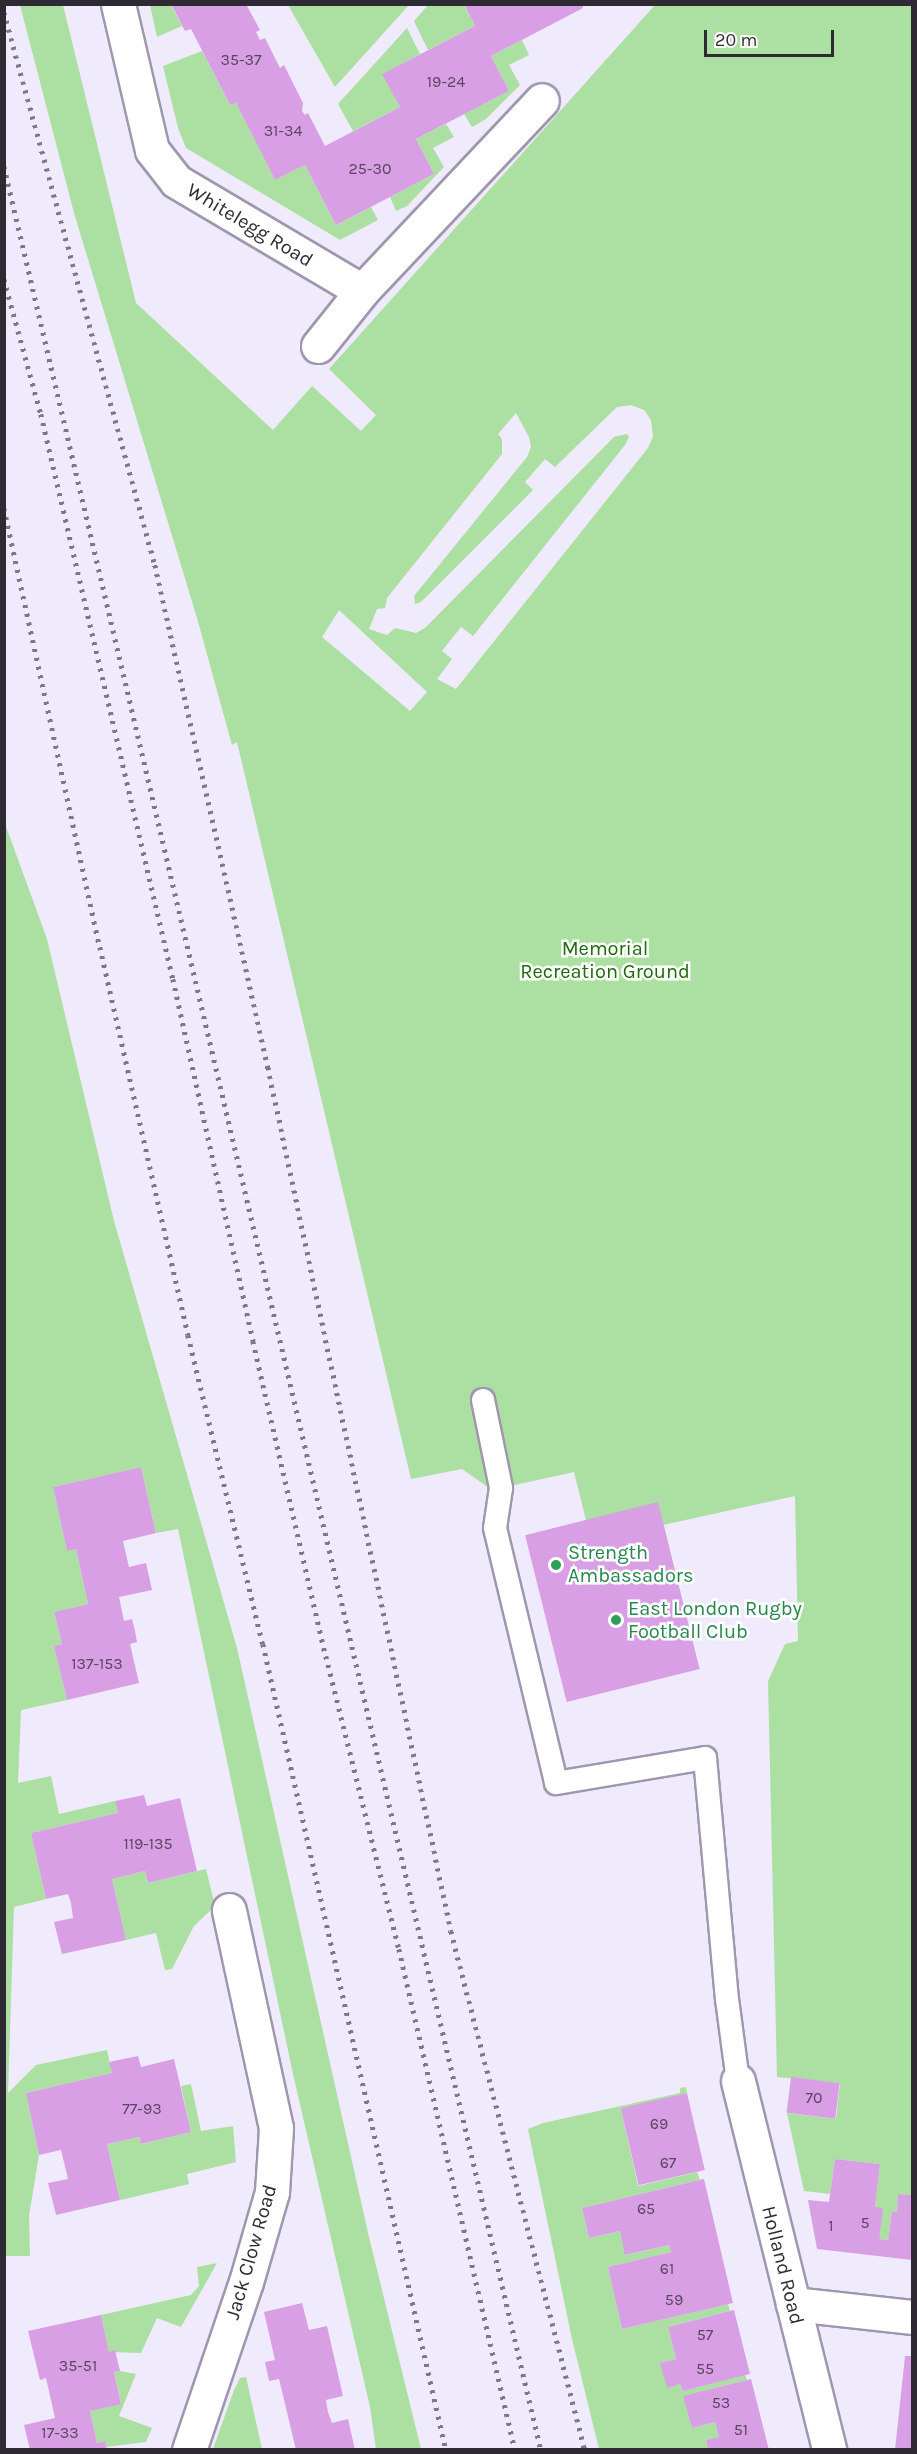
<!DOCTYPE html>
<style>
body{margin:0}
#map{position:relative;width:917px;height:2454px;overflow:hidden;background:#f0eafd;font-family:Karla,sans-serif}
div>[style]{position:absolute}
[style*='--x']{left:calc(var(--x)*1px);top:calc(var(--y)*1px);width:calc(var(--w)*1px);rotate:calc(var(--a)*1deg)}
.green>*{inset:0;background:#acdfa2}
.building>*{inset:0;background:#d99fe4;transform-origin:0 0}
.roads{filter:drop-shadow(2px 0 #9e97ad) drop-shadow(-2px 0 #9e97ad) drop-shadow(0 2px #9e97ad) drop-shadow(0 -2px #9e97ad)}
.service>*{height:22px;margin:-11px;padding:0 11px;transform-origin:11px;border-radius:11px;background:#fff}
.minor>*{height:33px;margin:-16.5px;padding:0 16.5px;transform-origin:16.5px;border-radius:16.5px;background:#fff}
.rail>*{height:4.5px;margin-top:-2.25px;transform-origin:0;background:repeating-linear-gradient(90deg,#7d7885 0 3px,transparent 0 9px)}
.dots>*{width:16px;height:16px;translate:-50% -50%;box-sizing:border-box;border:3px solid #fff;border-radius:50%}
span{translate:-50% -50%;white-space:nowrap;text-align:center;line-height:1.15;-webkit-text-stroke:5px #fff;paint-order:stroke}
.number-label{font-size:16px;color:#58475f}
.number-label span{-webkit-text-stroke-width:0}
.street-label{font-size:20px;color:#2d2a33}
.park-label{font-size:20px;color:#1e6a08}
.leisure-label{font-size:20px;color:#27864d}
.left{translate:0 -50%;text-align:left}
.frame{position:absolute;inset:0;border:6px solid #2d2a33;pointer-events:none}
.scale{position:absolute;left:704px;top:30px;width:130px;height:27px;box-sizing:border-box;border:3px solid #2d2a33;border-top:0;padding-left:8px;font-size:18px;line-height:21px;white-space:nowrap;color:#2d2a33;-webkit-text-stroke:4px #fff;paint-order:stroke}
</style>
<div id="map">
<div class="green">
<i style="clip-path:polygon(evenodd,20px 5px,63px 5px,136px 303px,273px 430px,312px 386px,361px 431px,376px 415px,329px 369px,655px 5px,912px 5px,912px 2195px,898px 2194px,897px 2212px,892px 2211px,888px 2240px,879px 2239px,875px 2207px,880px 2164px,835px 2159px,830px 2194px,804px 2191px,787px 2113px,836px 2119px,840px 2083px,777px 2077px,768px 1681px,785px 1644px,798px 1641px,795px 1496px,663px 1525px,586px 1520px,574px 1472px,492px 1490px,462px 1469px,411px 1479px,237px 742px,232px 745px,197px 618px,74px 213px,20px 5px,631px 405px,644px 410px,651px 420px,653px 437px,648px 448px,456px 689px,437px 679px,452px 659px,442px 651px,461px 627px,473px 636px,625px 445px,629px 437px,627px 434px,614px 437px,425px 628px,416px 633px,395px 628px,387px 635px,369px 629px,377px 609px,385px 608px,387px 598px,502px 454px,502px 439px,498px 434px,516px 413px,529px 437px,531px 447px,527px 457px,414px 596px,415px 604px,421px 602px,533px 490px,525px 482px,545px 459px,555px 467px,617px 407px,631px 405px,20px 5px,339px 610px,427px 692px,410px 711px,322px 637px,339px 610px)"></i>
<i style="clip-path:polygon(150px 5px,171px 5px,182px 26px,157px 37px)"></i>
<i style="clip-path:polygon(288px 5px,409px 5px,335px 87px)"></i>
<i style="clip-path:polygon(428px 5px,464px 5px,475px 26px,428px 50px,414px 21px)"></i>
<i style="clip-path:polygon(407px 28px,420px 54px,383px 74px,400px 107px,353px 131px,338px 104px)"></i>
<i style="clip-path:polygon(522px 40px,529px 55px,509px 65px,520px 85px,486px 119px,472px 127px,464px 114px,509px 91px,491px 56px)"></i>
<i style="clip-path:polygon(202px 51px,230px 105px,236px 103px,275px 180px,305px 165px,336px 225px,371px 207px,378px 220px,340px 240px,186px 148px,178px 128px,163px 66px)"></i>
<i style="clip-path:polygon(446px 124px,454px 137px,433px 148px,444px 167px,407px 206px,396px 211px,390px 197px,434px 174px,416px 139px)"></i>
<i style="clip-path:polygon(4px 821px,47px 939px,114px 1221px,237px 1648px,369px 2237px,421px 2449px,376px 2449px,370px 2407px,293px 2074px,178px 1529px,156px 1533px,141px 1467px,53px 1487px,67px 1551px,76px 1549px,88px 1604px,54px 1612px,62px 1644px,54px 1646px,67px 1700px,21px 1710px,18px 1783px,51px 1776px,59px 1814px,115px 1801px,118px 1813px,31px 1833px,46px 1899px,14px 1907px,8px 2093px,36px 2065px,107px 2050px,112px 2073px,26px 2093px,39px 2155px,29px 2216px,30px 2256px,5px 2256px)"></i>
<i style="clip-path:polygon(206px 1869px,215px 1906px,194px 1926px,172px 1969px,165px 1970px,156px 1933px,126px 1940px,112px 1879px,145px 1871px,148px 1883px)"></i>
<i style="clip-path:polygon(191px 2084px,201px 2131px,233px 2126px,236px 2162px,187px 2174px,189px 2184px,120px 2200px,107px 2144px,140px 2137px,142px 2144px,191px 2132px,181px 2086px)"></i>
<i style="clip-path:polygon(686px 2087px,687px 2093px,621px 2109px,638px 2186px,697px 2172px,700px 2180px,582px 2208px,589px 2238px,620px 2231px,626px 2255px,669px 2245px,671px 2252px,608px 2267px,622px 2329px,728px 2304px,730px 2311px,668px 2327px,676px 2359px,661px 2363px,667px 2387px,680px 2384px,683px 2391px,745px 2375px,747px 2380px,684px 2396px,692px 2428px,715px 2422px,719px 2437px,706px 2440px,708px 2449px,599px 2449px,572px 2339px,528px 2129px,543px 2123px,680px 2093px,680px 2088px)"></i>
<i style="clip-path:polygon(217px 2263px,181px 2327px,157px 2318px,141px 2353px,109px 2352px,101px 2315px,191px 2295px,199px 2286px,197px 2267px)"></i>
<i style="clip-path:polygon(120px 2371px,136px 2374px,119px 2416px,152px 2428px,146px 2442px,106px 2447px,105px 2441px,97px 2443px,90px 2411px,121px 2403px,114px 2372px)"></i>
<i style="clip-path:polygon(246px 2377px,262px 2449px,213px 2449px,234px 2390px,240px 2378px)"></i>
</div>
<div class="building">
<i style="clip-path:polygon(171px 4px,246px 4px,260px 30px,256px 32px,260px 40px,265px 38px,280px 68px,284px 65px,303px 103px,302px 111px,305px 115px,308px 113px,325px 146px,400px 107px,382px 74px,475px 26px,464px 4px,582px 4px,583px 8px,491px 56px,509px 91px,416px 139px,434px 174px,336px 225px,305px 165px,275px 180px,236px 103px,230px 105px,191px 29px,185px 31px)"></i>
<i style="clip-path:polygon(141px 1467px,156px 1533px,123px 1541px,129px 1567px,146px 1563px,152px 1590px,119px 1597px,124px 1621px,132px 1619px,135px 1631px,137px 1642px,130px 1644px,139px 1683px,67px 1700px,54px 1646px,62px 1644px,54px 1612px,88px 1604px,76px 1549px,67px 1551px,53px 1487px)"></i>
<i style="left:658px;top:1502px;width:172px;height:137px;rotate:76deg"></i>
<i style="clip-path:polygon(144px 1795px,147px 1806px,180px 1798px,197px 1871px,148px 1883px,145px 1871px,112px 1879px,126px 1940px,62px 1954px,54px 1922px,73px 1918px,71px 1903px,68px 1894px,46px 1899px,31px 1833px,118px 1813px,115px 1801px)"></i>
<i style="clip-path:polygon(138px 2056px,141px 2067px,174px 2059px,191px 2132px,141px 2144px,140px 2137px,107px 2144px,120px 2200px,56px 2215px,48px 2183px,68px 2179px,61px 2150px,39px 2155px,26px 2093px,112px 2073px,109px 2062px)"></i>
<i style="left:791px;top:2077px;width:49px;height:36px;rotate:7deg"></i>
<i style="left:687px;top:2093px;width:79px;height:68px;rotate:77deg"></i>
<i style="clip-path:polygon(835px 2159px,880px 2164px,875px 2207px,883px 2208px,879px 2239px,888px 2240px,892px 2211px,897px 2212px,898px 2194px,912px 2195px,912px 2260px,817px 2249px,808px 2200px,829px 2202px)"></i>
<i style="clip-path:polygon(704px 2179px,733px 2303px,622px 2329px,608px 2267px,671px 2252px,669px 2245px,625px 2255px,620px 2231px,589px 2238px,582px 2208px)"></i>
<i style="clip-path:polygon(302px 2303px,309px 2330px,327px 2326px,343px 2396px,326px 2400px,328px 2412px,332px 2423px,348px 2419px,355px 2450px,296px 2450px,279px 2379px,269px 2381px,265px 2362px,275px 2360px,264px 2312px)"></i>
<i style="clip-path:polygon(734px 2310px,750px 2374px,683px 2391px,680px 2384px,667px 2388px,660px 2363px,676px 2359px,668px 2327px)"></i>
<i style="clip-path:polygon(101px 2315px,109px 2352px,115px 2350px,120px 2371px,114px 2372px,121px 2404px,90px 2411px,97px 2443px,105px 2441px,107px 2450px,30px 2450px,24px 2425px,55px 2418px,46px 2378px,40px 2380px,28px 2331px)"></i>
<i style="clip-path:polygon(905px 2356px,912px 2356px,912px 2450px,895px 2450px)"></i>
<i style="clip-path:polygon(751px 2379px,769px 2450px,708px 2450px,706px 2440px,719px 2437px,715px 2422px,692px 2428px,683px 2396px)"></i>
</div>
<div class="roads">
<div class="service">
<i style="--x:483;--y:1400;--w:90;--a:78.4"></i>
<i style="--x:501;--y:1488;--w:40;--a:98.5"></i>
<i style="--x:495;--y:1528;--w:262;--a:76.5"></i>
<i style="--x:556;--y:1783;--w:151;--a:-9.5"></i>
<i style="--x:705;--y:1758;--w:242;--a:84.8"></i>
<i style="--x:727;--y:1999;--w:83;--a:82.4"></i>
</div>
<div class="minor">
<i style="--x:118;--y:4;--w:150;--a:76.9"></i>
<i style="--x:152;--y:150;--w:39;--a:52"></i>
<i style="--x:176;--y:181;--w:216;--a:30.6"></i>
<i style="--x:318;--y:346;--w:70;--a:-51.3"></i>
<i style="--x:362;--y:291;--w:262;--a:-46.7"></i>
<i style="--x:738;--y:2081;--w:380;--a:76.1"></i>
<i style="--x:793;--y:2304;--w:120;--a:6.2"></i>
<i style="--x:189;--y:2450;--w:177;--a:-71.3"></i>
<i style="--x:246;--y:2282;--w:94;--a:-73.9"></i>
<i style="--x:272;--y:2192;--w:64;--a:-86.4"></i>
<i style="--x:276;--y:2128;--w:223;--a:-102.2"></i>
</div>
</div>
<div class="rail">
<i style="--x:4;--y:12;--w:573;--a:74.73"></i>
<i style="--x:155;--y:565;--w:515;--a:77.31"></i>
<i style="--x:268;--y:1067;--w:883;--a:78.04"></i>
<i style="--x:451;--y:1931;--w:536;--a:75.52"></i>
<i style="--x:4;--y:166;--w:2346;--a:76.77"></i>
<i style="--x:4;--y:279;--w:140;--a:74.7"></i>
<i style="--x:41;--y:414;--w:580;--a:76.85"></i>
<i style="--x:173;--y:979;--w:371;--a:77.5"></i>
<i style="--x:253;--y:1341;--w:323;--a:77"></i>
<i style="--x:326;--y:1656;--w:302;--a:76"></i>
<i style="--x:399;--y:1949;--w:514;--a:76.96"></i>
<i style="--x:4;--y:508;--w:449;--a:77.7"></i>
<i style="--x:100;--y:947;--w:398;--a:77.2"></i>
<i style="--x:188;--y:1335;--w:318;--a:76.4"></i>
<i style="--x:263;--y:1644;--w:827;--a:77.21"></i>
</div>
<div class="dots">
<i style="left:556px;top:1565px;background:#2e9e5b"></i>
<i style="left:616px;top:1620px;background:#2e9e5b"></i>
</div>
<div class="number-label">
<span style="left:241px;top:60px">35-37</span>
<span style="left:446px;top:82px">19-24</span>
<span style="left:283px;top:131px">31-34</span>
<span style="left:370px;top:169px">25-30</span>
<span style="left:97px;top:1664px">137-153</span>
<span style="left:148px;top:1844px">119-135</span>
<span style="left:814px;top:2098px">70</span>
<span style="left:142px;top:2109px">77-93</span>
<span style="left:659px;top:2124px">69</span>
<span style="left:668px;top:2163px">67</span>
<span style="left:646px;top:2209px">65</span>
<span style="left:865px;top:2223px">5</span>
<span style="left:831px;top:2226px">1</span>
<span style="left:667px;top:2269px">61</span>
<span style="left:674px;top:2300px">59</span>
<span style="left:705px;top:2335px">57</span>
<span style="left:78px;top:2366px">35-51</span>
<span style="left:705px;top:2369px">55</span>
<span style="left:721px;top:2403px">53</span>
<span style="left:741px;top:2430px">51</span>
<span style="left:60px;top:2433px">17-33</span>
</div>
<div class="street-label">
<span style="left:250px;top:225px;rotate:31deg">Whitelegg Road</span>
<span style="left:251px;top:2252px;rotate:-74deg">Jack Clow Road</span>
<span style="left:783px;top:2265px;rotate:76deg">Holland Road</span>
</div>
<div class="park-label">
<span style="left:605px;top:960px">Memorial<br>Recreation Ground</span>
</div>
<div class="leisure-label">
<span class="left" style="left:568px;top:1564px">Strength<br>Ambassadors</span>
<span class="left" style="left:628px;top:1620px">East London Rugby<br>Football Club</span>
</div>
<div class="frame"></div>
<div class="scale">20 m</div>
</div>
